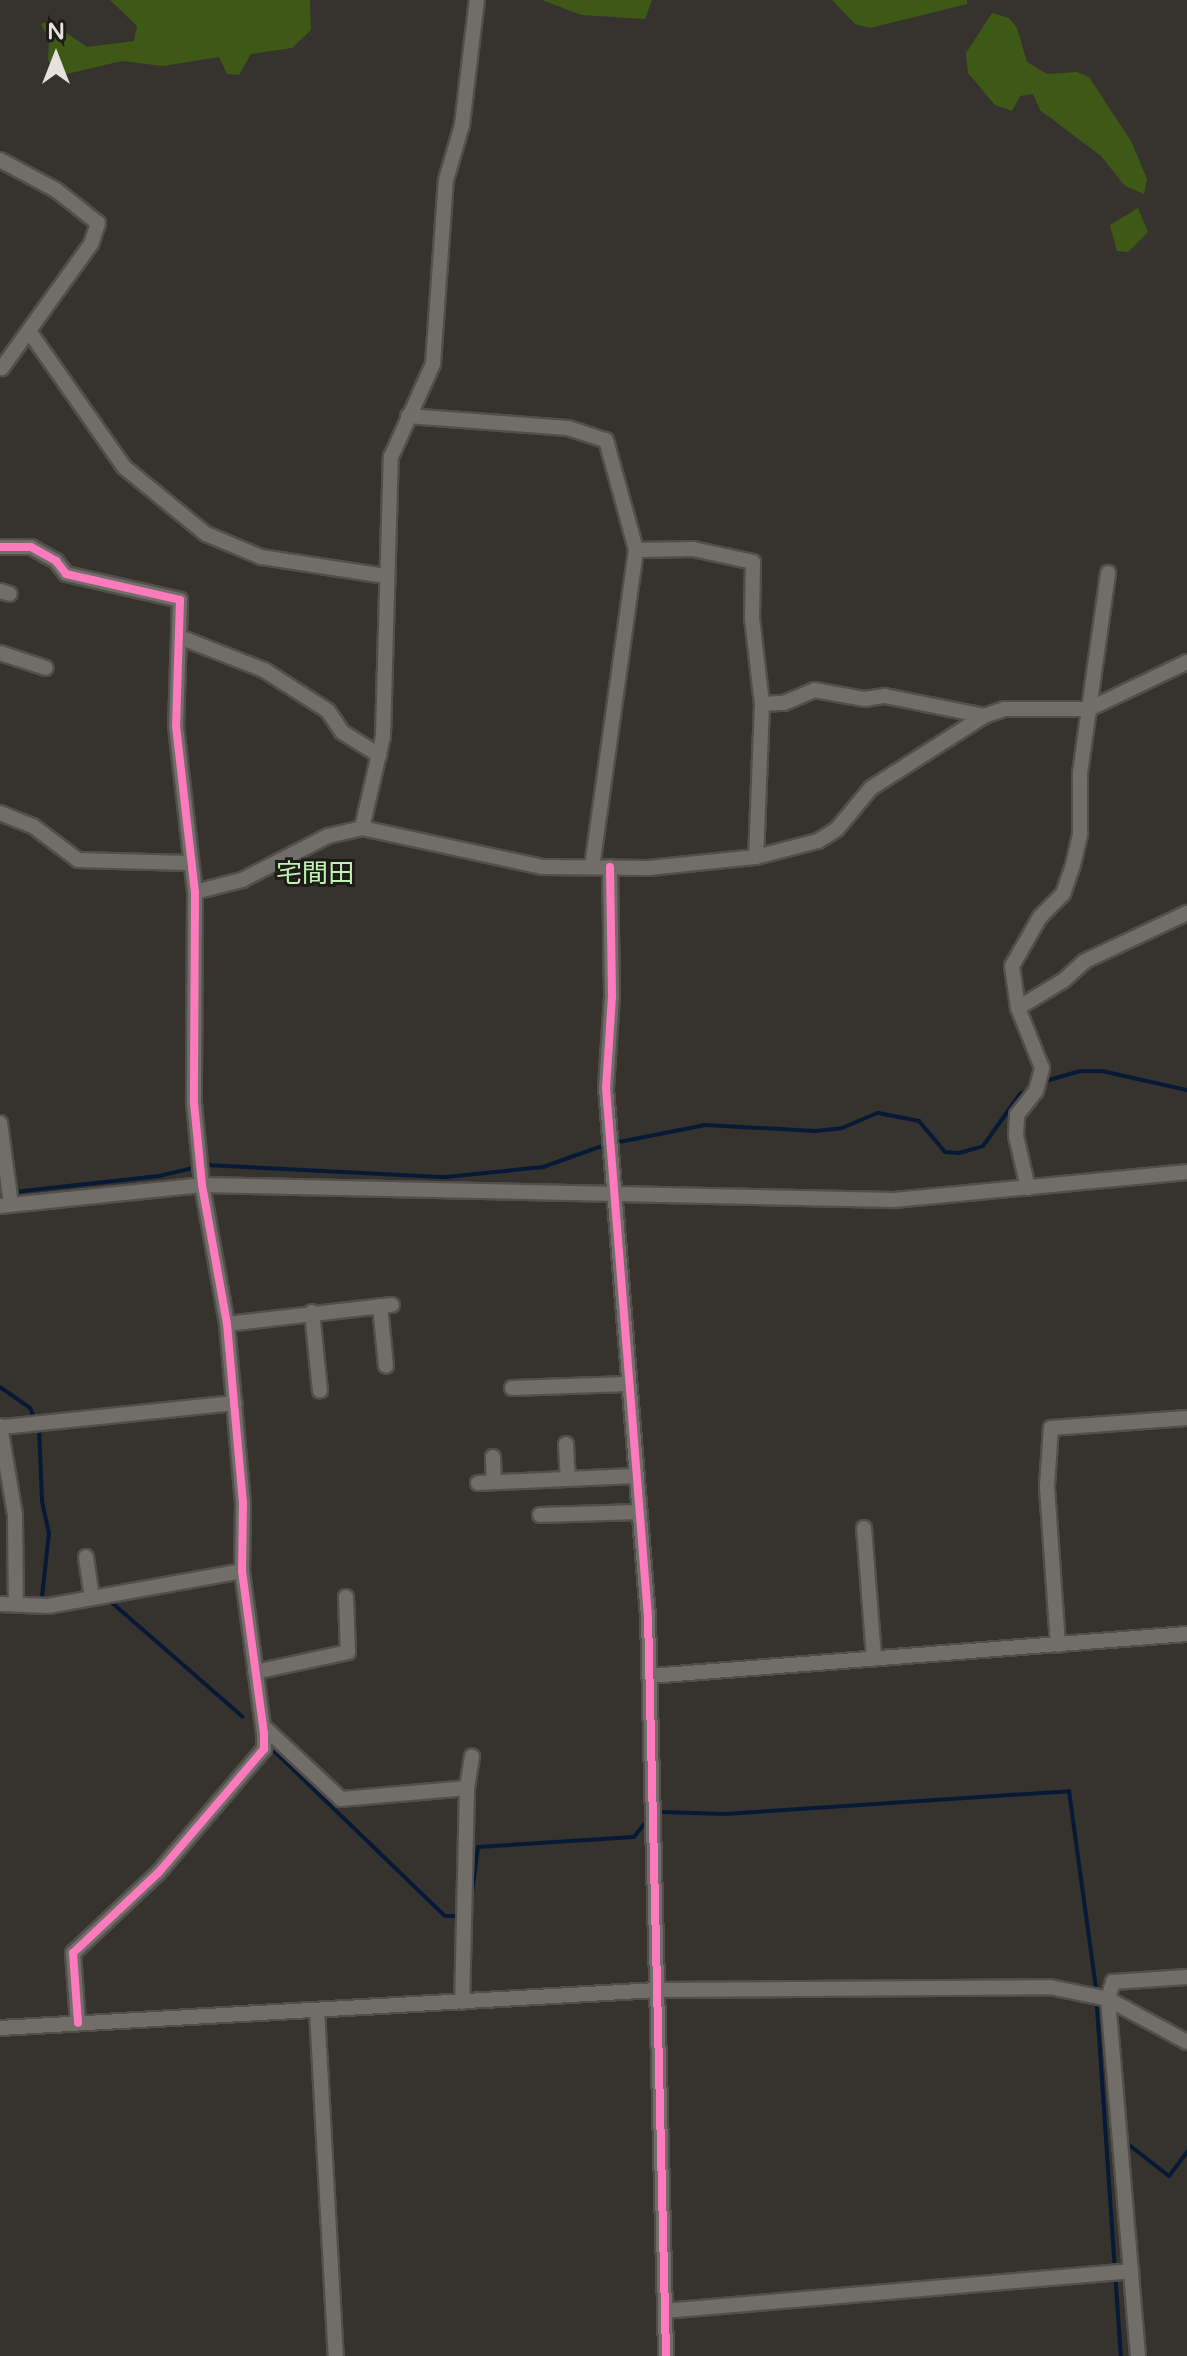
<!DOCTYPE html>
<meta charset="utf-8">
<style>
body{margin:0}
#map{position:relative;width:1187px;height:2356px;overflow:hidden;background:#36322e;font-family:"Varela Round","Noto Sans JP",sans-serif}
div>[style]{position:absolute}
[style*='--x']{left:calc(var(--x)*1px);top:calc(var(--y)*1px);width:calc(var(--w)*1px);rotate:calc(var(--a)*1deg)}
.green>*{inset:0;background:#3e5916}
.stream>*{height:4px;margin:-2px;padding:0 2px;transform-origin:2px;border-radius:2px;background:#071a35}
.roads{filter:drop-shadow(2px 0 #524e4b) drop-shadow(-2px 0 #524e4b) drop-shadow(0 2px #524e4b) drop-shadow(0 -2px #524e4b)}
.minor>*{height:14px;margin:-7px;padding:0 7px;transform-origin:7px;border-radius:7px;background:#716e6a}
.cycleway>*{height:8px;margin:-4px;padding:0 4px;transform-origin:4px;border-radius:4px;background:#fd7abc}
span{translate:-50% -50%;white-space:nowrap;text-align:center;line-height:1.15;-webkit-text-stroke:6px #1d1a17;paint-order:stroke}
.quarter-label{font-size:26px;color:#bff3b4}
.north{position:absolute;left:16px;top:16px;width:80px;height:80px;-webkit-text-stroke:6px #1d1a17;paint-order:stroke;rotate:0deg;font-size:22px;font-weight:700;line-height:32px;text-align:center;color:#e7e1dd}
.north::after{content:'';display:block;margin:auto;width:28px;height:36px;background:#e7e1dd;clip-path:polygon(50% 0,100% 100%,50% 72%,0 100%)}
</style>
<div id="map">
<div class="green">
<i style="clip-path:polygon(110px 0,310px 0,311px 30px,292px 48px,251px 54px,239px 75px,227px 74px,219px 57px,163px 66px,122px 61px,58px 76px,48px 60px,49px 41px,41px 24px,49px 21px,87px 47px,134px 41px,137px 26px)"></i>
<i style="clip-path:polygon(542px 0,652px 0,645px 19px,581px 15px)"></i>
<i style="clip-path:polygon(832px 0,967px 0,967px 4px,870px 28px,855px 24px)"></i>
<i style="clip-path:polygon(992px 13px,1009px 18px,1017px 28px,1027px 62px,1047px 74px,1077px 72px,1089px 77px,1131px 141px,1147px 179px,1144px 194px,1125px 186px,1101px 156px,1040px 110px,1033px 94px,1020px 96px,1012px 111px,995px 105px,968px 73px,966px 53px)"></i>
<i style="clip-path:polygon(1138px 208px,1148px 232px,1128px 252px,1117px 251px,1110px 225px)"></i>
</div>
<div class="stream">
<i style="--x:1042;--y:1082;--w:40;--a:-16"></i>
<i style="--x:1080;--y:1071;--w:22;--a:0"></i>
<i style="--x:1102;--y:1071;--w:87;--a:12.6"></i>
<i style="--x:614;--y:1143;--w:93;--a:-11.2"></i>
<i style="--x:705;--y:1125;--w:110;--a:3.1"></i>
<i style="--x:815;--y:1131;--w:27;--a:-6"></i>
<i style="--x:842;--y:1128;--w:39;--a:-23"></i>
<i style="--x:878;--y:1113;--w:42;--a:11"></i>
<i style="--x:919;--y:1121;--w:40;--a:50"></i>
<i style="--x:945;--y:1152;--w:14;--a:4"></i>
<i style="--x:959;--y:1153;--w:25;--a:-16"></i>
<i style="--x:983;--y:1146;--w:64;--a:-54.6"></i>
<i style="--x:1020;--y:1094;--w:11;--a:-27"></i>
<i style="--x:14;--y:1192;--w:146;--a:-6.3"></i>
<i style="--x:159;--y:1176;--w:48;--a:-13.2"></i>
<i style="--x:206;--y:1165;--w:240;--a:2.9"></i>
<i style="--x:446;--y:1177;--w:98;--a:-5.9"></i>
<i style="--x:543;--y:1167;--w:66;--a:-19.5"></i>
<i style="--x:0;--y:1387;--w:37;--a:35"></i>
<i style="--x:30;--y:1408;--w:22;--a:66"></i>
<i style="--x:39;--y:1428;--w:73;--a:87.6"></i>
<i style="--x:42;--y:1501;--w:33;--a:78"></i>
<i style="--x:49;--y:1533;--w:63;--a:96.3"></i>
<i style="--x:110;--y:1601;--w:176;--a:41.1"></i>
<i style="--x:272;--y:1749;--w:240;--a:44"></i>
<i style="--x:445;--y:1916;--w:11;--a:0"></i>
<i style="--x:661;--y:1812;--w:64;--a:1.8"></i>
<i style="--x:725;--y:1814;--w:345;--a:-3.8"></i>
<i style="--x:1069;--y:1791;--w:200;--a:82.2"></i>
<i style="--x:471;--y:1900;--w:53;--a:-82.5"></i>
<i style="--x:478;--y:1847;--w:156;--a:-3.7"></i>
<i style="--x:634;--y:1837;--w:16;--a:-52"></i>
<i style="--x:1097;--y:2007;--w:350;--a:86.1"></i>
<i style="--x:1129;--y:2145;--w:51;--a:37.8"></i>
<i style="--x:1169;--y:2176;--w:30;--a:-53"></i>
</div>
<div class="roads">
<div class="minor">
<i style="--x:0;--y:160;--w:64;--a:28.2"></i>
<i style="--x:56;--y:190;--w:53;--a:38.2"></i>
<i style="--x:98;--y:223;--w:22;--a:108"></i>
<i style="--x:91;--y:244;--w:153;--a:125.7"></i>
<i style="--x:31;--y:334;--w:162;--a:55"></i>
<i style="--x:124;--y:467;--w:106;--a:39.3"></i>
<i style="--x:206;--y:534;--w:60;--a:22.7"></i>
<i style="--x:261;--y:557;--w:125;--a:8.7"></i>
<i style="--x:408;--y:416;--w:160;--a:4.3"></i>
<i style="--x:568;--y:428;--w:40;--a:18"></i>
<i style="--x:606;--y:440;--w:114;--a:74.7"></i>
<i style="--x:636;--y:550;--w:320;--a:97.9"></i>
<i style="--x:0;--y:547;--w:31;--a:0"></i>
<i style="--x:31;--y:547;--w:29;--a:29"></i>
<i style="--x:56;--y:561;--w:16;--a:52"></i>
<i style="--x:66;--y:574;--w:117;--a:12.8"></i>
<i style="--x:180;--y:600;--w:126;--a:91.8"></i>
<i style="--x:176;--y:726;--w:167;--a:83.5"></i>
<i style="--x:195;--y:892;--w:211;--a:90.3"></i>
<i style="--x:194;--y:1103;--w:82;--a:84.4"></i>
<i style="--x:202;--y:1185;--w:141;--a:79.8"></i>
<i style="--x:227;--y:1324;--w:179;--a:84.9"></i>
<i style="--x:243;--y:1502;--w:69;--a:90.8"></i>
<i style="--x:242;--y:1571;--w:163;--a:82.3"></i>
<i style="--x:264;--y:1733;--w:16;--a:90"></i>
<i style="--x:264;--y:1749;--w:162;--a:130.5"></i>
<i style="--x:159;--y:1872;--w:118;--a:136.7"></i>
<i style="--x:73;--y:1953;--w:70;--a:85.9"></i>
<i style="--x:636;--y:550;--w:57;--a:-1"></i>
<i style="--x:693;--y:549;--w:61;--a:12.2"></i>
<i style="--x:753;--y:562;--w:56;--a:91"></i>
<i style="--x:752;--y:618;--w:87;--a:83.4"></i>
<i style="--x:762;--y:704;--w:153;--a:92.2"></i>
<i style="--x:0;--y:591;--w:10;--a:17"></i>
<i style="--x:182;--y:638;--w:88;--a:21.3"></i>
<i style="--x:264;--y:670;--w:76;--a:32.6"></i>
<i style="--x:328;--y:711;--w:25;--a:56"></i>
<i style="--x:342;--y:732;--w:44;--a:31.9"></i>
<i style="--x:0;--y:653;--w:48;--a:18.1"></i>
<i style="--x:762;--y:704;--w:22;--a:-3"></i>
<i style="--x:784;--y:703;--w:33;--a:-23"></i>
<i style="--x:814;--y:690;--w:52;--a:10"></i>
<i style="--x:865;--y:699;--w:20;--a:-9"></i>
<i style="--x:885;--y:696;--w:101;--a:11.4"></i>
<i style="--x:0;--y:813;--w:35;--a:22"></i>
<i style="--x:33;--y:826;--w:56;--a:37.1"></i>
<i style="--x:78;--y:860;--w:110;--a:1.6"></i>
<i style="--x:362;--y:828;--w:94;--a:-77.1"></i>
<i style="--x:383;--y:736;--w:279;--a:-88.4"></i>
<i style="--x:391;--y:457;--w:102;--a:-65.7"></i>
<i style="--x:433;--y:364;--w:184;--a:-86"></i>
<i style="--x:446;--y:180;--w:57;--a:-73.8"></i>
<i style="--x:462;--y:125;--w:126;--a:-83.2"></i>
<i style="--x:610;--y:867;--w:129;--a:89.1"></i>
<i style="--x:612;--y:996;--w:92;--a:93.7"></i>
<i style="--x:606;--y:1088;--w:531;--a:85.46"></i>
<i style="--x:648;--y:1617;--w:739;--a:88.6"></i>
<i style="--x:195;--y:892;--w:49;--a:-14.3"></i>
<i style="--x:242;--y:880;--w:97;--a:-27.1"></i>
<i style="--x:328;--y:836;--w:35;--a:-13"></i>
<i style="--x:362;--y:828;--w:184;--a:12.2"></i>
<i style="--x:542;--y:867;--w:107;--a:0.5"></i>
<i style="--x:649;--y:868;--w:108;--a:-5.9"></i>
<i style="--x:756;--y:857;--w:64;--a:-14.5"></i>
<i style="--x:818;--y:841;--w:22;--a:-32"></i>
<i style="--x:837;--y:829;--w:53;--a:-50.3"></i>
<i style="--x:871;--y:788;--w:134;--a:-32.5"></i>
<i style="--x:984;--y:716;--w:21;--a:-19"></i>
<i style="--x:1004;--y:709;--w:85;--a:0"></i>
<i style="--x:1089;--y:709;--w:109;--a:-25.6"></i>
<i style="--x:1018;--y:1008;--w:54;--a:-31.3"></i>
<i style="--x:1064;--y:980;--w:28;--a:-42"></i>
<i style="--x:1085;--y:961;--w:113;--a:-25.2"></i>
<i style="--x:0;--y:1123;--w:82;--a:82.3"></i>
<i style="--x:1028;--y:1188;--w:53;--a:-103"></i>
<i style="--x:1016;--y:1136;--w:21;--a:-87"></i>
<i style="--x:1017;--y:1115;--w:31;--a:-52"></i>
<i style="--x:1036;--y:1091;--w:24;--a:-75"></i>
<i style="--x:1042;--y:1068;--w:65;--a:-111.8"></i>
<i style="--x:1018;--y:1008;--w:42;--a:-98.1"></i>
<i style="--x:1012;--y:966;--w:56;--a:-60.3"></i>
<i style="--x:1040;--y:917;--w:33;--a:-45"></i>
<i style="--x:1063;--y:894;--w:31;--a:-71"></i>
<i style="--x:1073;--y:865;--w:32;--a:-77"></i>
<i style="--x:1080;--y:834;--w:61;--a:-90"></i>
<i style="--x:1080;--y:773;--w:202;--a:-82"></i>
<i style="--x:0;--y:1206;--w:203;--a:-5.9"></i>
<i style="--x:202;--y:1185;--w:691;--a:1.24"></i>
<i style="--x:893;--y:1200;--w:295;--a:-5.4"></i>
<i style="--x:380;--y:1306;--w:60;--a:84.3"></i>
<i style="--x:312;--y:1312;--w:79;--a:84.2"></i>
<i style="--x:227;--y:1324;--w:166;--a:-6.6"></i>
<i style="--x:512;--y:1388;--w:115;--a:-2"></i>
<i style="--x:0;--y:1426;--w:90;--a:80.4"></i>
<i style="--x:15;--y:1515;--w:89;--a:89.4"></i>
<i style="--x:3;--y:1427;--w:233;--a:-5.9"></i>
<i style="--x:566;--y:1444;--w:35;--a:87"></i>
<i style="--x:493;--y:1457;--w:25;--a:88"></i>
<i style="--x:478;--y:1483;--w:156;--a:-2.6"></i>
<i style="--x:540;--y:1515;--w:99;--a:-1.7"></i>
<i style="--x:864;--y:1528;--w:131;--a:85.6"></i>
<i style="--x:86;--y:1557;--w:41;--a:81.7"></i>
<i style="--x:0;--y:1604;--w:48;--a:2.4"></i>
<i style="--x:48;--y:1606;--w:197;--a:-10.2"></i>
<i style="--x:1058;--y:1645;--w:159;--a:-94"></i>
<i style="--x:1047;--y:1486;--w:58;--a:-86.1"></i>
<i style="--x:1051;--y:1428;--w:136;--a:-4.2"></i>
<i style="--x:255;--y:1672;--w:95;--a:-12.1"></i>
<i style="--x:348;--y:1652;--w:55;--a:-92.1"></i>
<i style="--x:650;--y:1676;--w:539;--a:-4.47"></i>
<i style="--x:263;--y:1726;--w:107;--a:43.1"></i>
<i style="--x:341;--y:1799;--w:126;--a:-5"></i>
<i style="--x:467;--y:1788;--w:214;--a:91.3"></i>
<i style="--x:467;--y:1788;--w:32;--a:-81"></i>
<i style="--x:317;--y:2010;--w:347;--a:86.9"></i>
<i style="--x:0;--y:2028;--w:659;--a:-3.31"></i>
<i style="--x:658;--y:1990;--w:392;--a:-0.4"></i>
<i style="--x:1050;--y:1987;--w:59;--a:11.7"></i>
<i style="--x:1108;--y:1999;--w:90;--a:28.6"></i>
<i style="--x:665;--y:2311;--w:468;--a:-4.9"></i>
<i style="--x:1138;--y:2356;--w:358;--a:-94.8"></i>
<i style="--x:1108;--y:1999;--w:18;--a:-74"></i>
<i style="--x:1113;--y:1982;--w:74;--a:-3.9"></i>
</div>
</div>
<div class="cycleway">
<i style="--x:0;--y:547;--w:31;--a:0"></i>
<i style="--x:31;--y:547;--w:29;--a:29"></i>
<i style="--x:56;--y:561;--w:16;--a:52"></i>
<i style="--x:66;--y:574;--w:117;--a:12.8"></i>
<i style="--x:180;--y:600;--w:126;--a:91.8"></i>
<i style="--x:176;--y:726;--w:167;--a:83.5"></i>
<i style="--x:195;--y:892;--w:211;--a:90.3"></i>
<i style="--x:194;--y:1103;--w:82;--a:84.4"></i>
<i style="--x:202;--y:1185;--w:141;--a:79.8"></i>
<i style="--x:227;--y:1324;--w:179;--a:84.9"></i>
<i style="--x:243;--y:1502;--w:69;--a:90.8"></i>
<i style="--x:242;--y:1571;--w:163;--a:82.3"></i>
<i style="--x:264;--y:1733;--w:16;--a:90"></i>
<i style="--x:264;--y:1749;--w:162;--a:130.5"></i>
<i style="--x:159;--y:1872;--w:118;--a:136.7"></i>
<i style="--x:73;--y:1953;--w:70;--a:85.9"></i>
<i style="--x:610;--y:867;--w:129;--a:89.1"></i>
<i style="--x:612;--y:996;--w:92;--a:93.7"></i>
<i style="--x:606;--y:1088;--w:531;--a:85.46"></i>
<i style="--x:648;--y:1617;--w:739;--a:88.6"></i>
</div>
<div class="quarter-label">
<span style="left:315px;top:874px">宅間田</span>
</div>
<div class="north">N</div>
</div>
